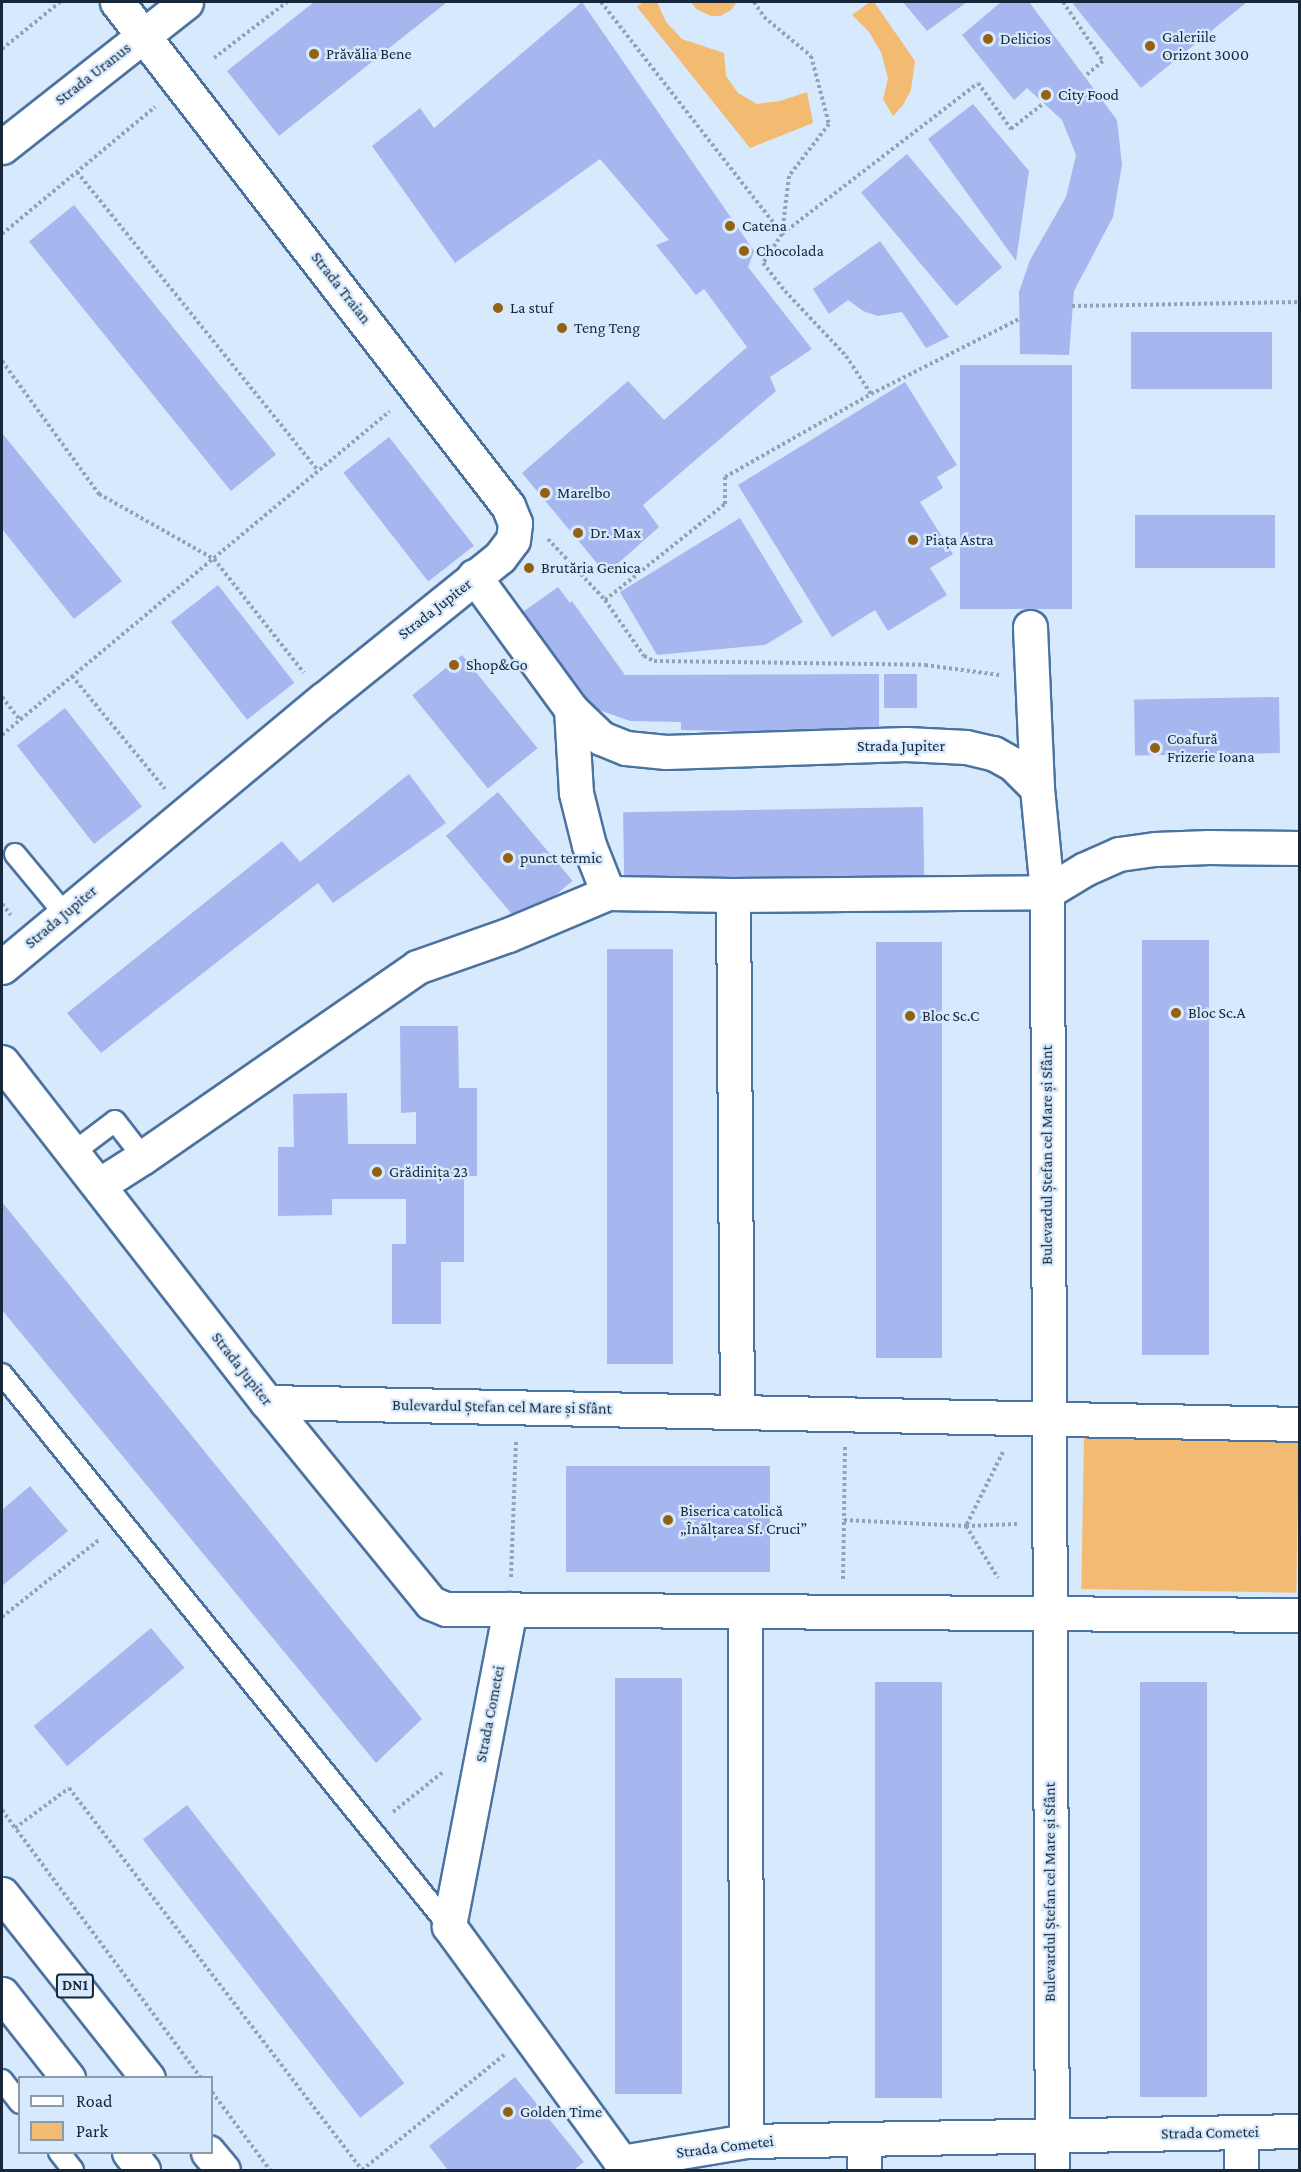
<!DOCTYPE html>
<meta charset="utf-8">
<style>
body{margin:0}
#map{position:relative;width:1301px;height:2172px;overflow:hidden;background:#d7e9fd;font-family:"Crimson Pro",serif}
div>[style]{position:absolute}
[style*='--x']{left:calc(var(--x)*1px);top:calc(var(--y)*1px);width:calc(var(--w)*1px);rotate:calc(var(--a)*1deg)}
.green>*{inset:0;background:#f3ba72;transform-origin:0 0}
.building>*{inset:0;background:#a6b7f0;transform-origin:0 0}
.path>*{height:4px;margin-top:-2px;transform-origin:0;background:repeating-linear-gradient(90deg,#92a3b7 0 3px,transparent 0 6px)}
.roads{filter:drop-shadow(2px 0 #4b73a0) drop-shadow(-2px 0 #4b73a0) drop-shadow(0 2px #4b73a0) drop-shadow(0 -2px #4b73a0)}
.lane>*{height:20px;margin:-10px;padding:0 10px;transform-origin:10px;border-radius:10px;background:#fff}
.street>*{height:33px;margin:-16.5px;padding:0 16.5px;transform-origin:16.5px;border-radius:16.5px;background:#fff}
.secondary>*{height:33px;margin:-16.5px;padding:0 16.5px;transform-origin:16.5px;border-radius:16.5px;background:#fff}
.primary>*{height:33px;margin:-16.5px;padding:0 16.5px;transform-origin:16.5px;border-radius:16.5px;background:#fff}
.dots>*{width:16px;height:16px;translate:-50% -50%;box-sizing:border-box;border:3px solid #d7e9fd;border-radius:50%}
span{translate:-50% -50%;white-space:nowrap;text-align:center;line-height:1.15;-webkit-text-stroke:4.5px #d7e9fd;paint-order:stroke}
.shield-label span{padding:2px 4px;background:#d7e9fd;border:2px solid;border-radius:4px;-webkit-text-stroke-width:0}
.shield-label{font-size:15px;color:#162739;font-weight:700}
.poi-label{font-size:16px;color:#162739}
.left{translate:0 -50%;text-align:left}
.street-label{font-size:16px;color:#162739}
.frame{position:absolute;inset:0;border:3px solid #162739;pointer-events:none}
.legend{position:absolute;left:18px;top:2076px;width:195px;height:78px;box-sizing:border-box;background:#d7e9fd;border:2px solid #8a9baf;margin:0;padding:8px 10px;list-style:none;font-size:18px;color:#162739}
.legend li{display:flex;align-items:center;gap:12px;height:30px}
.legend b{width:30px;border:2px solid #8a9baf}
</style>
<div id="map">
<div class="green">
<i style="clip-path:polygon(643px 2px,657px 2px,666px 22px,682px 39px,724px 53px,726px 76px,738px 93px,757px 104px,780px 101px,807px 92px,813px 123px,750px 148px,637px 7px)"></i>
<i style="clip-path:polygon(691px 2px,737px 2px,731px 10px,720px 16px,711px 16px,696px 9px)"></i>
<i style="clip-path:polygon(870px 2px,874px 2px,915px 61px,911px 90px,903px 105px,893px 116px,883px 99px,888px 78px,881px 52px,869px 32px,852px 15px)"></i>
<i style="left:1084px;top:1436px;width:215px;height:153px;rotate:1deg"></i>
</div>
<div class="building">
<i style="clip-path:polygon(314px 2px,447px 2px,279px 136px,227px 71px)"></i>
<i style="clip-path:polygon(582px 2px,754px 251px,748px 267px,812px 349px,770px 377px,776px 391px,643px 505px,659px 527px,606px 574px,522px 473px,628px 381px,664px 420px,747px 347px,704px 289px,696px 295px,656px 245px,669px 240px,600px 159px,455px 263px,372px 146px,420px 108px,434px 128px)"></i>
<i style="clip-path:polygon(903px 2px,967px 2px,927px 31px)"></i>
<i style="clip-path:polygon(1001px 2px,1029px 2px,1117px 120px,1122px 165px,1113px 217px,1074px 291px,1069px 355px,1020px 354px,1019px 292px,1030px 260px,1066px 197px,1076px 155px,1062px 120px,1027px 88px,1014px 100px,962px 35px)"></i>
<i style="clip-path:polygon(1076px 2px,1247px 2px,1141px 88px,1073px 4px)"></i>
<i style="clip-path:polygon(973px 104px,1029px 171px,1016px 261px,928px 139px)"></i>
<i style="left:907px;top:154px;width:148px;height:60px;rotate:50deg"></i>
<i style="left:74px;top:205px;width:321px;height:58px;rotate:51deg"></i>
<i style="clip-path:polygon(880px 241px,949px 337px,926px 348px,902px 312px,878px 316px,863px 311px,848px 300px,829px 314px,813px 289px)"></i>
<i style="left:1272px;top:332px;width:57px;height:141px;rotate:90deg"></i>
<i style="left:1072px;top:365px;width:244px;height:112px;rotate:90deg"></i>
<i style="clip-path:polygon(905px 382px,957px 465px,937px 477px,943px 488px,920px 502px,953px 554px,930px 568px,947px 595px,888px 631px,875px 610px,832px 637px,738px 485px)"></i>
<i style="clip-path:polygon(2px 433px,122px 581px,74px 619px,2px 529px)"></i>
<i style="left:389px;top:437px;width:138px;height:58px;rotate:52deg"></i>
<i style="left:1275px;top:515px;width:53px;height:140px;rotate:90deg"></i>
<i style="clip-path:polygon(740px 518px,803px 622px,765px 645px,657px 655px,620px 592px)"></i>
<i style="left:218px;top:585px;width:124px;height:60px;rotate:52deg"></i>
<i style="clip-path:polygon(558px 587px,570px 603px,572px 601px,625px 675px,879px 674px,879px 734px,681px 730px,681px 722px,630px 721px,588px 706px,520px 614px)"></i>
<i style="left:462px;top:655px;width:120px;height:64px;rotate:51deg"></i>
<i style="left:884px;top:674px;width:33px;height:34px"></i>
<i style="left:1279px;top:697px;width:56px;height:145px;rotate:89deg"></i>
<i style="left:65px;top:708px;width:125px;height:61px;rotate:52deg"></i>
<i style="clip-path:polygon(409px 774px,446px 823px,333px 903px,318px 883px,101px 1053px,67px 1013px,282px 841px,300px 862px)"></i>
<i style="left:498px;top:792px;width:116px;height:68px;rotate:50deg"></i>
<i style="left:923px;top:807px;width:75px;height:300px;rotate:89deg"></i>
<i style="left:1142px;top:940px;width:67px;height:415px"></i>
<i style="left:942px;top:942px;width:416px;height:66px;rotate:90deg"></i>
<i style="left:673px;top:949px;width:415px;height:66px;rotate:90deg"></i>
<i style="clip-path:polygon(400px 1026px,458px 1026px,459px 1088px,477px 1088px,477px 1176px,464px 1176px,464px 1262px,441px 1262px,441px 1324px,392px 1324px,392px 1244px,406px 1244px,406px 1199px,332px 1199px,332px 1215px,278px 1216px,278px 1147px,294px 1147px,293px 1094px,347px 1093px,348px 1144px,416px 1144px,416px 1112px,401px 1113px)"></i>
<i style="clip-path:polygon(2px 1202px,422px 1719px,376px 1763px,2px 1310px)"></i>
<i style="left:566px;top:1466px;width:204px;height:106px"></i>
<i style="clip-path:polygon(30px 1486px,68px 1531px,2px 1586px,2px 1510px)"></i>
<i style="left:151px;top:1628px;width:52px;height:153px;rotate:50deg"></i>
<i style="left:682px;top:1678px;width:416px;height:67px;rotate:90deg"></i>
<i style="left:942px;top:1682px;width:416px;height:67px;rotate:90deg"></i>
<i style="left:1207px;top:1682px;width:415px;height:67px;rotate:90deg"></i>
<i style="left:187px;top:1805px;width:353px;height:56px;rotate:52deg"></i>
<i style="clip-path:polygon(515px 2077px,584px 2162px,574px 2170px,448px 2170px,429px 2146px)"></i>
</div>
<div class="path">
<i style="--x:601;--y:2;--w:294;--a:52"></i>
<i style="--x:782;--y:234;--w:247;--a:-37.6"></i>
<i style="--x:978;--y:83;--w:57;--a:54.3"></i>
<i style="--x:1011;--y:129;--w:42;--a:-38.2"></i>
<i style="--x:754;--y:2;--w:18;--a:56"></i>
<i style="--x:764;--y:17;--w:61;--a:39.7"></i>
<i style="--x:811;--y:56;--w:70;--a:75.2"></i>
<i style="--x:829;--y:124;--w:66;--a:127.6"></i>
<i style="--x:789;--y:176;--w:58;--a:96.9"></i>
<i style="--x:782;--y:234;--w:35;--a:123"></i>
<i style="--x:763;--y:263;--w:36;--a:52"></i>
<i style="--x:785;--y:291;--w:89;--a:46.8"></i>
<i style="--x:846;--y:356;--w:45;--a:56.7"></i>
<i style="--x:871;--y:394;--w:166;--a:-26.9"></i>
<i style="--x:1063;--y:2;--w:71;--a:55.9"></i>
<i style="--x:1103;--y:61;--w:23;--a:140"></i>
<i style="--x:2;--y:49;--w:75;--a:-39"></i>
<i style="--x:214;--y:58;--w:92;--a:-37.5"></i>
<i style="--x:77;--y:172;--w:384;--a:51.1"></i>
<i style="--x:2;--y:234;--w:199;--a:-39.7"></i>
<i style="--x:1072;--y:306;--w:228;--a:-1"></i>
<i style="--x:2;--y:361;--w:165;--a:53.9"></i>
<i style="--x:99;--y:494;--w:132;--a:29.5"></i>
<i style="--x:214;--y:559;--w:145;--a:51.7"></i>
<i style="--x:548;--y:539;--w:83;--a:46.9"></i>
<i style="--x:605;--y:600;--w:68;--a:55.1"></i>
<i style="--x:644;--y:656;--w:11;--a:27"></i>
<i style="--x:654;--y:661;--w:271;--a:0.8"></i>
<i style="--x:925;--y:665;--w:75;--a:7.7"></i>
<i style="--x:605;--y:600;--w:154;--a:-38.7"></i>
<i style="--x:725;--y:504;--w:27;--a:-90"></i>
<i style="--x:725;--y:477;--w:168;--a:-29.6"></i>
<i style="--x:72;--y:676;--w:146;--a:50.5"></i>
<i style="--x:2;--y:697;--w:29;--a:52"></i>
<i style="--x:2;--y:735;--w:505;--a:-39.86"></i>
<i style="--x:2;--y:904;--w:14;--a:51"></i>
<i style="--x:845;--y:1447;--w:73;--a:90.8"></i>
<i style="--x:844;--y:1520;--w:122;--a:2.8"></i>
<i style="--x:966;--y:1526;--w:61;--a:58.4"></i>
<i style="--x:1003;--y:1452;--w:83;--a:116.6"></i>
<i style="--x:966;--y:1526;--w:51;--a:-2.2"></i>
<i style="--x:511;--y:1577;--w:137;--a:-87.9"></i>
<i style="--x:843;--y:1579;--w:59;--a:-89"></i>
<i style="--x:2;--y:1617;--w:125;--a:-38.5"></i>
<i style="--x:2;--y:1810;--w:22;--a:54"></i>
<i style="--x:393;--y:1812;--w:64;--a:-38.7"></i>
<i style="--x:201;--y:2078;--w:312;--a:-126.6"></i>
<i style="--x:15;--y:1828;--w:67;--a:-36.5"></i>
<i style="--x:69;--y:1788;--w:481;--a:52.5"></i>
<i style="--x:212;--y:2092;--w:97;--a:53.4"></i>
<i style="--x:362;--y:2170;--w:183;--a:-39"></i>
</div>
<div class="roads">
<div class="lane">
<i style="--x:15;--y:854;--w:77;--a:50.3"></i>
<i style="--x:74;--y:1152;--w:51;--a:-37.1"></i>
<i style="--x:115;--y:1121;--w:46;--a:52.1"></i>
<i style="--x:2;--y:1374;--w:710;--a:51"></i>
<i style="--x:2;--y:2080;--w:29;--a:52"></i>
<i style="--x:59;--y:2152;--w:23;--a:52"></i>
</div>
<div class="street">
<i style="--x:474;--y:576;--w:165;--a:53.9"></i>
<i style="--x:571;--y:709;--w:42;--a:44"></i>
<i style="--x:601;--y:738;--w:27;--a:22"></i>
<i style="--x:626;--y:748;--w:40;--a:5.7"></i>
<i style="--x:666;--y:752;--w:240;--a:-1.9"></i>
<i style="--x:906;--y:744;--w:60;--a:2.9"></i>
<i style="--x:966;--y:747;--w:28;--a:13"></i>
<i style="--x:993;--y:753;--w:23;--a:29"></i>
<i style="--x:1013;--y:764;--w:34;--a:45"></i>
<i style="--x:1030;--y:627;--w:161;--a:87.5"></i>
<i style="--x:1037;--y:788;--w:104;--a:84.5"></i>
<i style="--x:1047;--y:892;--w:1278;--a:89.78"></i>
<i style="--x:571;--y:709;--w:84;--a:86.6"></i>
<i style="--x:576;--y:793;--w:54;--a:76"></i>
<i style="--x:589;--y:845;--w:52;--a:68.4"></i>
<i style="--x:733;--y:895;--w:517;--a:89.56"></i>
<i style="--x:2;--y:967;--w:419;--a:-39.8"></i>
<i style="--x:324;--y:699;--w:226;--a:-38.9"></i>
<i style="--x:500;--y:557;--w:21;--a:-53"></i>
<i style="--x:513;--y:540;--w:17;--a:-83"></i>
<i style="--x:515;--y:523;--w:18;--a:-112"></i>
<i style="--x:508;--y:506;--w:638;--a:-127.8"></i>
<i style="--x:2;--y:1062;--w:431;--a:52.1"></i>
<i style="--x:267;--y:1402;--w:259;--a:50.8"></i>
<i style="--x:431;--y:1603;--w:16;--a:22"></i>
<i style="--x:446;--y:1609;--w:854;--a:0.4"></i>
<i style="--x:99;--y:1185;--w:52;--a:-32.5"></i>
<i style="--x:143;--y:1157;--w:333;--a:-34.7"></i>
<i style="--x:417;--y:967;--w:96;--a:-19.4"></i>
<i style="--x:508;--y:935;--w:108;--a:-22.8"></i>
<i style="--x:608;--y:893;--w:125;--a:0.9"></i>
<i style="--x:733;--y:895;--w:314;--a:-0.5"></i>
<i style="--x:1047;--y:892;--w:44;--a:-31.2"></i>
<i style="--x:1085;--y:869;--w:37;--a:-24"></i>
<i style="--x:1119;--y:854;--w:36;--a:-8"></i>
<i style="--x:1155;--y:849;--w:54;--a:-2.1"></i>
<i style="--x:1209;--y:847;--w:91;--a:0.6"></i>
<i style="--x:267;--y:1402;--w:1033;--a:1.22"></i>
<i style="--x:510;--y:1609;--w:323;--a:100.9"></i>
<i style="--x:449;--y:1926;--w:292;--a:53.9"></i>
<i style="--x:621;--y:2162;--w:127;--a:-9.5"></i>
<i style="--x:746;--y:2141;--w:554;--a:-1.03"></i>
<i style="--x:745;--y:1611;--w:530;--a:89.89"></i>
<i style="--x:1241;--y:2133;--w:37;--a:90"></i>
<i style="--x:864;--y:2139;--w:31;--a:90"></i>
</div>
<div class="secondary">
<i style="--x:2;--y:147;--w:234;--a:-38.2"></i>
</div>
<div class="primary">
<i style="--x:2;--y:1894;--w:235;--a:51.6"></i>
<i style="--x:2;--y:1994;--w:107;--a:51.8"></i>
<i style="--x:129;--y:2152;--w:23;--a:52"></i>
<i style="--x:208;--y:2152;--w:23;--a:50"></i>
</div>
</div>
<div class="dots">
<i style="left:988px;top:39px;background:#936112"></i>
<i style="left:1150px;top:46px;background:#936112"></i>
<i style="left:314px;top:54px;background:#936112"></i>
<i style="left:1046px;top:95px;background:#936112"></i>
<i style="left:730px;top:226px;background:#936112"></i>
<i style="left:744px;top:251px;background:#936112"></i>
<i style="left:498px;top:308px;background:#936112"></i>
<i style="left:562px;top:328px;background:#936112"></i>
<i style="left:545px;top:493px;background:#936112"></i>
<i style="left:578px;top:533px;background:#936112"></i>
<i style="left:913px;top:540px;background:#936112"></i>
<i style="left:529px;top:568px;background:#936112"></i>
<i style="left:454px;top:665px;background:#936112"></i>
<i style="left:1155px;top:748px;background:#936112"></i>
<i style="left:508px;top:858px;background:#936112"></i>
<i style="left:1176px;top:1013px;background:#936112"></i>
<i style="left:910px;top:1016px;background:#936112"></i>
<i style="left:377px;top:1172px;background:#936112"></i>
<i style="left:668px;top:1520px;background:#936112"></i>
<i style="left:508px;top:2112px;background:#936112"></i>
</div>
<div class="shield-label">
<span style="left:75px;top:1986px">DN1</span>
</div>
<div class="poi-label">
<span class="left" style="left:1162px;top:46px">Galeriile<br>Orizont 3000</span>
<span class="left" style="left:1000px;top:39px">Delicios</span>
<span class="left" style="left:326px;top:54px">Prăvălia Bene</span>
<span class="left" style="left:1058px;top:95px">City Food</span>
<span class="left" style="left:742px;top:226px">Catena</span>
<span class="left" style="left:756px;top:251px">Chocolada</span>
<span class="left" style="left:510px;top:308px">La stuf</span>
<span class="left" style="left:574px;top:328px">Teng Teng</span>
<span class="left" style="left:557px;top:493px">Marelbo</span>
<span class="left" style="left:590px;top:533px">Dr. Max</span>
<span class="left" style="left:925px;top:540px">Piața Astra</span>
<span class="left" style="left:541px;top:568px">Brutăria Genica</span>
<span class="left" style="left:466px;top:665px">Shop&amp;Go</span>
<span class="left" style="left:1167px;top:748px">Coafură<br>Frizerie Ioana</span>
<span class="left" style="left:520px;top:858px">punct termic</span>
<span class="left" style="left:1188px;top:1013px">Bloc Sc.A</span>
<span class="left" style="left:922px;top:1016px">Bloc Sc.C</span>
<span class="left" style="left:389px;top:1172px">Grădinița 23</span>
<span class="left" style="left:680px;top:1520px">Biserica catolică<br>„Înălțarea Sf. Cruci”</span>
<span class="left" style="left:520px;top:2112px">Golden Time</span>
</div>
<div class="street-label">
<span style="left:93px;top:74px;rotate:-38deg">Strada Uranus</span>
<span style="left:341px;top:288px;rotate:52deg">Strada Traian</span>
<span style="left:435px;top:609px;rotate:-38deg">Strada Jupiter</span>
<span style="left:901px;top:746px">Strada Jupiter</span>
<span style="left:61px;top:917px;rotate:-40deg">Strada Jupiter</span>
<span style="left:1047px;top:1155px;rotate:-90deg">Bulevardul Ștefan cel Mare și Sfânt</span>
<span style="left:242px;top:1369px;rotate:52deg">Strada Jupiter</span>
<span style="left:502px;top:1407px;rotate:1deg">Bulevardul Ștefan cel Mare și Sfânt</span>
<span style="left:490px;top:1714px;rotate:-79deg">Strada Cometei</span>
<span style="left:1050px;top:1892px;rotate:-90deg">Bulevardul Ștefan cel Mare și Sfânt</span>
<span style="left:1210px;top:2133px;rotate:-1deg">Strada Cometei</span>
<span style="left:725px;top:2147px;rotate:-7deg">Strada Cometei</span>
</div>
<div class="frame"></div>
<ul class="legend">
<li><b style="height:8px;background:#fff"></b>Road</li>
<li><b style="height:16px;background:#f3ba72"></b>Park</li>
</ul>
</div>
